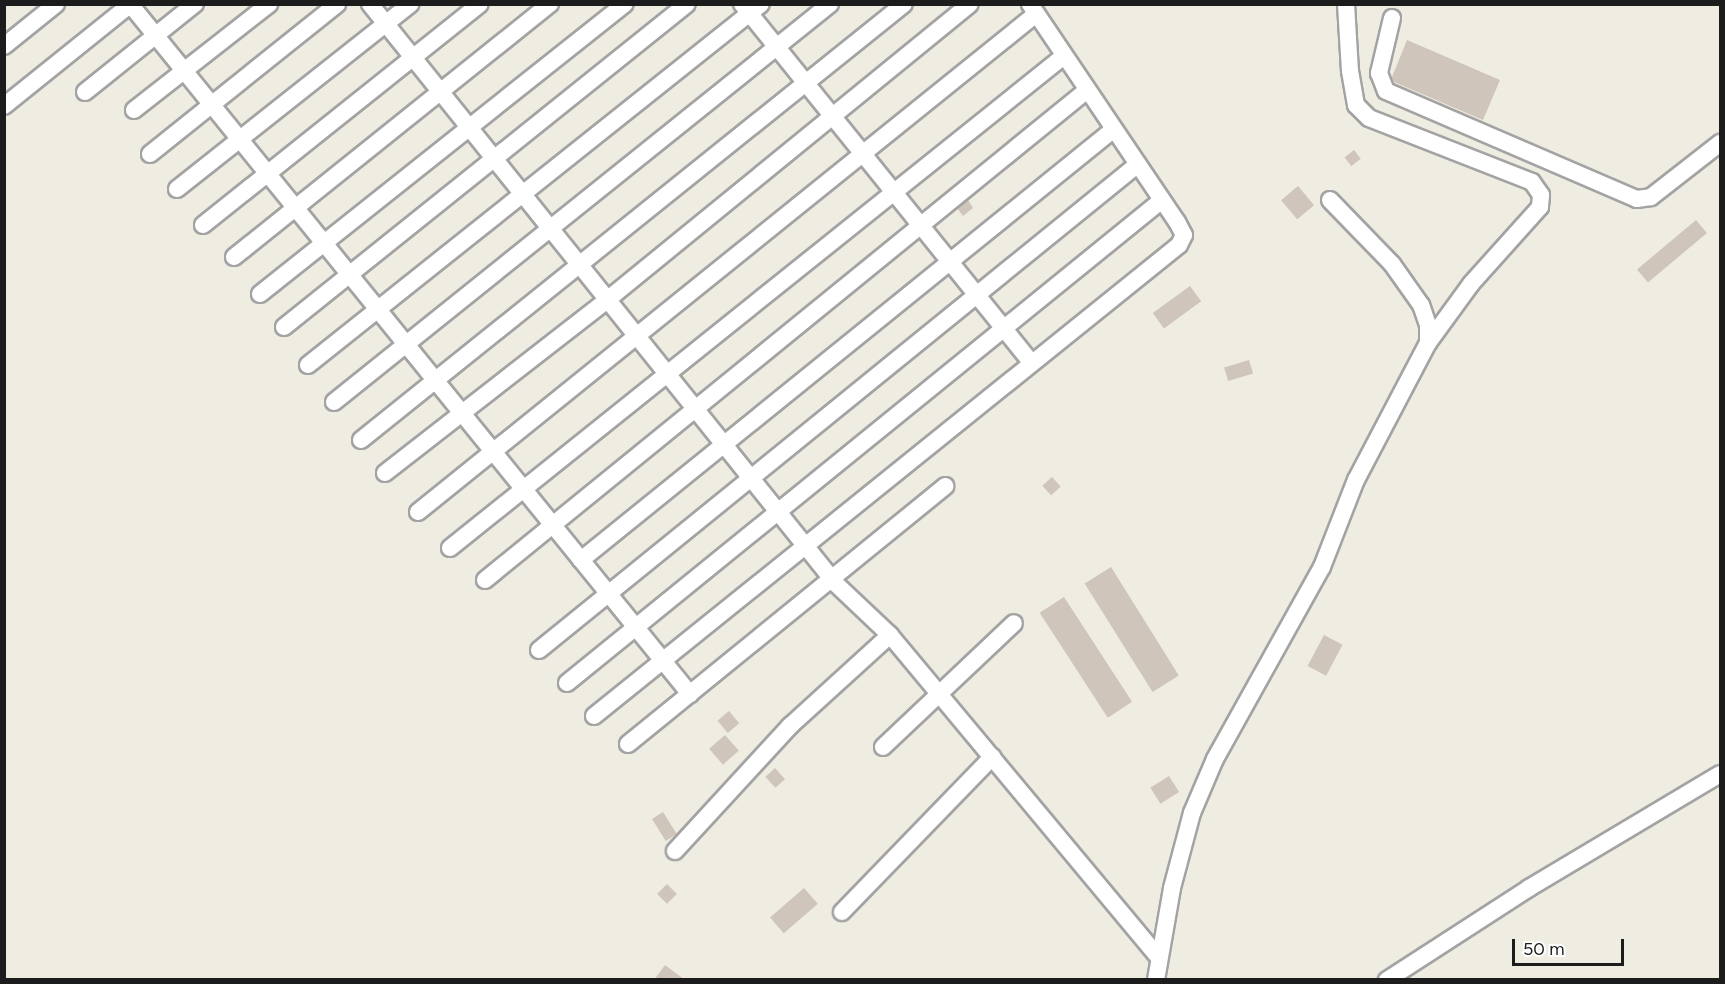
<!DOCTYPE html>
<style>
body{margin:0}
#map{position:relative;width:1725px;height:984px;overflow:hidden;background:#efece1;font-family:Figtree,sans-serif}
div>[style]{position:absolute}
[style*='--x']{left:calc(var(--x)*1px);top:calc(var(--y)*1px);width:calc(var(--w)*1px);rotate:calc(var(--a)*1deg)}
.building>*{inset:0;background:#cfc5ba;transform-origin:0 0}
.roads{filter:drop-shadow(2px 0 #a3a3a3) drop-shadow(-2px 0 #a3a3a3) drop-shadow(0 2px #a3a3a3) drop-shadow(0 -2px #a3a3a3)}
.minor>*{height:16px;margin:-8px;padding:0 8px;transform-origin:8px;border-radius:8px;background:#fff}
span{translate:-50% -50%;white-space:nowrap;text-align:center;line-height:1.15;-webkit-text-stroke:4.5px #fff;paint-order:stroke}
.frame{position:absolute;inset:0;border:6px solid #1c1c1c;pointer-events:none}
.scale{position:absolute;left:1512px;top:939px;width:112px;height:27px;box-sizing:border-box;border:3px solid #1c1c1c;border-top:0;padding-left:8px;font-size:18px;line-height:21px;white-space:nowrap;color:#1c1c1c;-webkit-text-stroke:4px #fff;paint-order:stroke}
</style>
<div id="map">
<div class="building">
<i style="clip-path:polygon(1407px 40px,1500px 80px,1483px 120px,1394px 82px,1392px 77px)"></i>
<i style="left:1354px;top:150px;width:11px;height:12px;rotate:52deg"></i>
<i style="left:1298px;top:186px;width:25px;height:22px;rotate:50deg"></i>
<i style="clip-path:polygon(968px 200px,973px 208px,963px 216px,958px 209px)"></i>
<i style="left:1696px;top:220px;width:17px;height:77px;rotate:50deg"></i>
<i style="left:1190px;top:286px;width:19px;height:46px;rotate:54deg"></i>
<i style="left:1249px;top:360px;width:14px;height:26px;rotate:73deg"></i>
<i style="left:1052px;top:477px;width:13px;height:13px;rotate:48deg"></i>
<i style="left:1111px;top:567px;width:128px;height:31px;rotate:58deg"></i>
<i style="left:1064px;top:597px;width:125px;height:29px;rotate:57deg"></i>
<i style="left:1324px;top:635px;width:21px;height:35px;rotate:28deg"></i>
<i style="left:729px;top:711px;width:16px;height:15px;rotate:50deg"></i>
<i style="left:725px;top:735px;width:21px;height:21px;rotate:49deg"></i>
<i style="left:775px;top:768px;width:15px;height:13px;rotate:48deg"></i>
<i style="left:1169px;top:776px;width:19px;height:22px;rotate:58deg"></i>
<i style="left:663px;top:812px;width:26px;height:13px;rotate:58deg"></i>
<i style="left:667px;top:884px;width:14px;height:14px;rotate:45deg"></i>
<i style="left:804px;top:888px;width:21px;height:45px;rotate:49deg"></i>
<i style="clip-path:polygon(665px 965px,685px 980px,654px 980px)"></i>
</div>
<div class="roads">
<div class="minor">
<i style="--x:130;--y:4;--w:889;--a:50.94"></i>
<i style="--x:370;--y:4;--w:744;--a:51.22"></i>
<i style="--x:836;--y:584;--w:74;--a:43.4"></i>
<i style="--x:890;--y:635;--w:417;--a:50.2"></i>
<i style="--x:742;--y:4;--w:461;--a:51.1"></i>
<i style="--x:1346;--y:4;--w:67;--a:86.6"></i>
<i style="--x:1350;--y:71;--w:35;--a:80"></i>
<i style="--x:1356;--y:105;--w:18;--a:45"></i>
<i style="--x:1369;--y:118;--w:175;--a:21.4"></i>
<i style="--x:1532;--y:182;--w:16;--a:55"></i>
<i style="--x:1541;--y:195;--w:12;--a:95"></i>
<i style="--x:1540;--y:207;--w:103;--a:131.9"></i>
<i style="--x:1471;--y:284;--w:73;--a:126.1"></i>
<i style="--x:1392;--y:18;--w:57;--a:103.3"></i>
<i style="--x:1379;--y:73;--w:19;--a:69"></i>
<i style="--x:1386;--y:91;--w:273;--a:23.3"></i>
<i style="--x:1637;--y:199;--w:14;--a:-8"></i>
<i style="--x:1651;--y:197;--w:88;--a:-38"></i>
<i style="--x:4;--y:46;--w:67;--a:-38.9"></i>
<i style="--x:85;--y:92;--w:141;--a:-38.7"></i>
<i style="--x:4;--y:106;--w:163;--a:-38.8"></i>
<i style="--x:134;--y:110;--w:172;--a:-38.1"></i>
<i style="--x:150;--y:154;--w:240;--a:-38.7"></i>
<i style="--x:177;--y:189;--w:298;--a:-38.4"></i>
<i style="--x:203;--y:225;--w:354;--a:-38.6"></i>
<i style="--x:234;--y:257;--w:405;--a:-38.7"></i>
<i style="--x:260;--y:294;--w:466;--a:-38.5"></i>
<i style="--x:284;--y:327;--w:516;--a:-38.71"></i>
<i style="--x:308;--y:365;--w:579;--a:-38.55"></i>
<i style="--x:334;--y:402;--w:636;--a:-38.74"></i>
<i style="--x:361;--y:440;--w:696;--a:-38.76"></i>
<i style="--x:385;--y:473;--w:281;--a:-37.9"></i>
<i style="--x:607;--y:300;--w:468;--a:-39.2"></i>
<i style="--x:418;--y:512;--w:794;--a:-38.86"></i>
<i style="--x:450;--y:548;--w:787;--a:-38.71"></i>
<i style="--x:581;--y:560;--w:685;--a:-38.96"></i>
<i style="--x:485;--y:580;--w:776;--a:-39.14"></i>
<i style="--x:539;--y:650;--w:771;--a:-39.05"></i>
<i style="--x:567;--y:683;--w:766;--a:-39.07"></i>
<i style="--x:594;--y:716;--w:751;--a:-38.84"></i>
<i style="--x:1179;--y:245;--w:11;--a:-63"></i>
<i style="--x:1184;--y:235;--w:15;--a:-118"></i>
<i style="--x:1177;--y:222;--w:263;--a:-124"></i>
<i style="--x:628;--y:744;--w:409;--a:-39.1"></i>
<i style="--x:883;--y:747;--w:180;--a:-43.4"></i>
<i style="--x:675;--y:851;--w:170;--a:-47.4"></i>
<i style="--x:790;--y:726;--w:135;--a:-42.3"></i>
<i style="--x:842;--y:912;--w:216;--a:-45.9"></i>
<i style="--x:1156;--y:980;--w:93;--a:-80.1"></i>
<i style="--x:1172;--y:888;--w:78;--a:-75.1"></i>
<i style="--x:1192;--y:813;--w:59;--a:-66.9"></i>
<i style="--x:1215;--y:759;--w:220;--a:-60.9"></i>
<i style="--x:1322;--y:567;--w:93;--a:-68.7"></i>
<i style="--x:1356;--y:480;--w:155;--a:-62.3"></i>
<i style="--x:1428;--y:343;--w:18;--a:-90"></i>
<i style="--x:1428;--y:325;--w:21;--a:-109"></i>
<i style="--x:1421;--y:305;--w:50;--a:-125.3"></i>
<i style="--x:1392;--y:264;--w:89;--a:-134.1"></i>
<i style="--x:1387;--y:980;--w:169;--a:-32.9"></i>
<i style="--x:1529;--y:888;--w:222;--a:-30.8"></i>
</div>
</div>
<div class="frame"></div>
<div class="scale">50 m</div>
</div>
